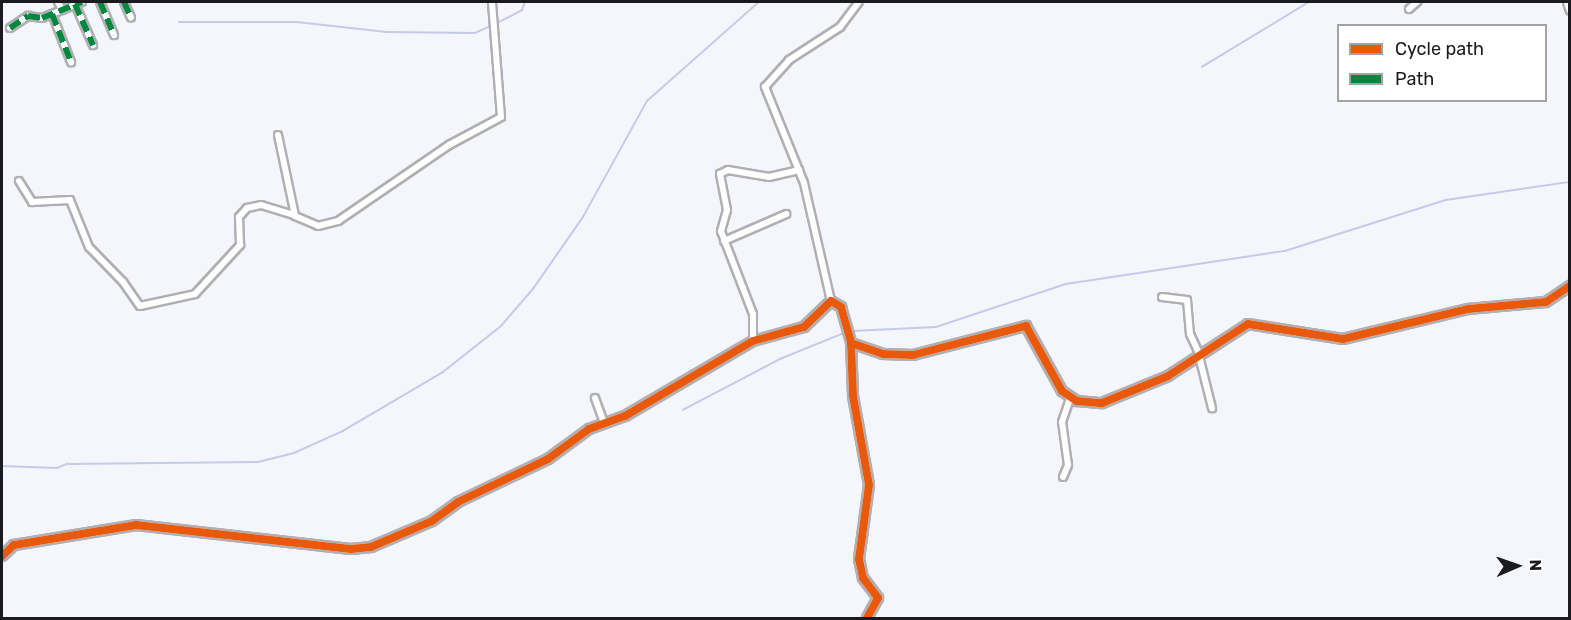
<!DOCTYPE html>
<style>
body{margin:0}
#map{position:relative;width:1571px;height:620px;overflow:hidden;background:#f5f6fb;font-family:Rubik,sans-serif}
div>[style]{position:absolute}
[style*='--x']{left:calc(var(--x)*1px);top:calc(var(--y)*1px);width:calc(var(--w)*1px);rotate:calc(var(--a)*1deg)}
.stream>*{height:1.5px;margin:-0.75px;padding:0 0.75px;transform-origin:0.75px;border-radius:0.75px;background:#c6c9ea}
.roads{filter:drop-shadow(2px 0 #afafb4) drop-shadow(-2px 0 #afafb4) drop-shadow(0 2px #afafb4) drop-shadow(0 -2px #afafb4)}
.minor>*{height:6px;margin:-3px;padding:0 3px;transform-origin:3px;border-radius:3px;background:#fefefe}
.tertiary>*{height:8px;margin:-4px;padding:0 4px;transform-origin:4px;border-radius:4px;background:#fefefe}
.quiet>*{height:6px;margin-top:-3px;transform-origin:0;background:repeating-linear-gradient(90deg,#00873e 0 12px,transparent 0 18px)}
.cycleway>*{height:8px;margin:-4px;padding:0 4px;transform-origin:4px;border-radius:4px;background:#e8590c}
span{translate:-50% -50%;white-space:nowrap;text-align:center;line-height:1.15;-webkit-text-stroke:6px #fff;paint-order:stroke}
.frame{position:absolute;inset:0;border:3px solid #1a1a1f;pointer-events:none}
.legend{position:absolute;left:1337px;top:24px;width:210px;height:78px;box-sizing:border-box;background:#fff;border:2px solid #a3a3a5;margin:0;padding:8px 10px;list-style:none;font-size:18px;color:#1a1a1f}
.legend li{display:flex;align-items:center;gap:12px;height:30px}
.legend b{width:30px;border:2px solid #a3a3a5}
.north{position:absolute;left:1487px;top:536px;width:60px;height:60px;-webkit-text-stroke:4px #fff;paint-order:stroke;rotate:88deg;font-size:16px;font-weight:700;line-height:24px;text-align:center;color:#1a1a1f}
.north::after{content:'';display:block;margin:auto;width:21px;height:27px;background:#1a1a1f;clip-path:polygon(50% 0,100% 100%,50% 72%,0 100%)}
</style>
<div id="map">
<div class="stream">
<i style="--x:179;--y:22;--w:118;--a:0"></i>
<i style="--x:297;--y:22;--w:90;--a:6.4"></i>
<i style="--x:386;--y:32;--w:89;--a:0.6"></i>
<i style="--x:475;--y:33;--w:17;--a:-24"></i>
<i style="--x:495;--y:24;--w:30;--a:-27"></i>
<i style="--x:522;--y:10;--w:9;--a:-69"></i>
<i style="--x:1202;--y:67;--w:125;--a:-31.3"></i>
<i style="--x:852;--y:331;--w:84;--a:-2.7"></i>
<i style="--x:936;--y:327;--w:137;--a:-18.3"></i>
<i style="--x:1066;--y:284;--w:221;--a:-8.6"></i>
<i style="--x:1285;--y:251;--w:169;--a:-17.6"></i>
<i style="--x:1446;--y:200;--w:125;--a:-8.3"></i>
<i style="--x:683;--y:410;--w:110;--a:-27.7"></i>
<i style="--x:780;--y:359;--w:69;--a:-22.1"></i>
<i style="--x:2;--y:466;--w:55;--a:2.1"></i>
<i style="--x:57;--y:468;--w:11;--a:-22"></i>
<i style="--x:67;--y:464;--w:191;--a:-0.6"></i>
<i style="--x:258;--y:462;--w:37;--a:-14"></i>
<i style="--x:294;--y:453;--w:54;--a:-24.2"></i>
<i style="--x:343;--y:431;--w:116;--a:-30.5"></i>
<i style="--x:443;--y:372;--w:74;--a:-38.4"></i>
<i style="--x:501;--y:326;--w:49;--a:-49.1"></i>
<i style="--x:533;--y:289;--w:88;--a:-55.2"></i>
<i style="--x:583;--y:217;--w:132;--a:-61.1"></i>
<i style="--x:647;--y:101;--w:149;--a:-41.5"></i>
</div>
<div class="roads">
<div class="minor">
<i style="--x:58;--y:2;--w:9;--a:63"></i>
<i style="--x:100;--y:2;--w:36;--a:67"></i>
<i style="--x:124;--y:2;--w:17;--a:66"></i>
<i style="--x:1567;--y:2;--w:9;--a:72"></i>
<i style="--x:75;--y:4;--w:45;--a:66.3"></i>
<i style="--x:1409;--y:9;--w:11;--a:-41"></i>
<i style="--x:52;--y:14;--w:52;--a:68.4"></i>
<i style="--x:10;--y:28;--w:22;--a:-34"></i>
<i style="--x:28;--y:16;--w:14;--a:8"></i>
<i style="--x:42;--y:18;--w:43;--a:-21.8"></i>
<i style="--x:278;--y:135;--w:83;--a:78.1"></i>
<i style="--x:295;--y:216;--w:25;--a:23"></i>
<i style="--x:318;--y:226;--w:21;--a:-14"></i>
<i style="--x:338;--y:221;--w:135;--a:-34.4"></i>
<i style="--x:449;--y:145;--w:59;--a:-28.3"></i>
<i style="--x:501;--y:117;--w:115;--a:-94.5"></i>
<i style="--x:19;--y:181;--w:25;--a:58"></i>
<i style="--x:32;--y:202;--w:38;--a:-3"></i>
<i style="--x:70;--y:200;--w:51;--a:68"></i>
<i style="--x:89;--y:247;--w:49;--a:45.8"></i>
<i style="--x:123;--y:282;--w:29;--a:55"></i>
<i style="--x:140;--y:306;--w:56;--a:-12.3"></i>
<i style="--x:195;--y:294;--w:67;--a:-47.4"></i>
<i style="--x:240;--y:245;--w:28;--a:-92"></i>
<i style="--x:239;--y:217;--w:12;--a:-48"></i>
<i style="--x:247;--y:208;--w:14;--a:-12"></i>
<i style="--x:261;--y:205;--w:34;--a:17"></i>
<i style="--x:724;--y:241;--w:68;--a:-23.5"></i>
<i style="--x:1162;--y:297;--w:25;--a:7"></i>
<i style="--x:1187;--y:300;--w:34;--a:85"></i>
<i style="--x:1190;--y:334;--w:23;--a:65"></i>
<i style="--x:831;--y:301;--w:121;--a:-102.9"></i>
<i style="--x:804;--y:183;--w:104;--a:-112.1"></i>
<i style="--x:765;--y:87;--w:36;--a:-48"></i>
<i style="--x:789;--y:60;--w:61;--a:-32.9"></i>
<i style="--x:840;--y:27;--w:31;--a:-53"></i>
<i style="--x:753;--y:341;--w:27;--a:-90"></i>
<i style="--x:753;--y:314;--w:89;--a:-111.1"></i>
<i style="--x:721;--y:231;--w:22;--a:-74"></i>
<i style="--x:727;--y:210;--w:37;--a:-101"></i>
<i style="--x:720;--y:174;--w:9;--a:-27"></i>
<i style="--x:728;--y:170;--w:42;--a:9.7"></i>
<i style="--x:769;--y:177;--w:31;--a:-13"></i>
<i style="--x:1199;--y:356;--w:54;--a:76"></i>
<i style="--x:595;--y:398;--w:27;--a:70"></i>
<i style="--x:1063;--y:477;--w:13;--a:-67"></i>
<i style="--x:1068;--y:465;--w:43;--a:-97.9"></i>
<i style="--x:1062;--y:422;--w:24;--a:-71"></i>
</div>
<div class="tertiary">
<i style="--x:851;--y:343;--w:34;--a:19"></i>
<i style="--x:883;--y:354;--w:30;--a:2"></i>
<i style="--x:913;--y:355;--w:117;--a:-14.4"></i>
<i style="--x:1026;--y:326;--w:74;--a:61"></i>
<i style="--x:1062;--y:391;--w:18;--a:34"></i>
<i style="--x:1077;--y:401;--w:25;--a:5"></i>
<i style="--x:1102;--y:403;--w:71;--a:-22.2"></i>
<i style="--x:1168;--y:376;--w:95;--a:-33"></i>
<i style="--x:1248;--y:324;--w:96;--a:9"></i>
<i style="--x:1343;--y:339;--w:129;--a:-13.5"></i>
<i style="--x:1468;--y:309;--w:78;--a:-5.1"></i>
<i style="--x:1546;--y:302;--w:29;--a:-34"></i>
<i style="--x:2;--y:556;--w:16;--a:-43"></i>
<i style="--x:14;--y:545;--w:124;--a:-9.3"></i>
<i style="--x:136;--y:525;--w:216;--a:6.4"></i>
<i style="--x:351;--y:549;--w:20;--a:-6"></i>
<i style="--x:371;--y:547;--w:66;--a:-23.1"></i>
<i style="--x:432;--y:521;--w:32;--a:-36"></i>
<i style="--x:458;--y:502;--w:100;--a:-25.5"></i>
<i style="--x:548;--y:459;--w:51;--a:-36.2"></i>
<i style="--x:589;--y:429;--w:38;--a:-20"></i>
<i style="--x:625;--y:416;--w:148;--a:-30.4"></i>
<i style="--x:753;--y:341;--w:53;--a:-15.4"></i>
<i style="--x:804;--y:327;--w:37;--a:-44"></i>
<i style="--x:831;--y:301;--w:12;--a:31"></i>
<i style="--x:841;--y:307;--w:37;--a:74"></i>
<i style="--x:851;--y:343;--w:53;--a:87.8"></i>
<i style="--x:853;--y:396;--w:90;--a:79.8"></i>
<i style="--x:869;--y:485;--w:75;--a:97.7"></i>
<i style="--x:859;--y:559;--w:19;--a:78"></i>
<i style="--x:863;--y:578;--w:25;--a:53"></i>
<i style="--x:878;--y:598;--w:23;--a:119"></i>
</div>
</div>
<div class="quiet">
<i style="--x:100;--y:2;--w:36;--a:67"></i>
<i style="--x:124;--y:2;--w:17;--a:66"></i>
<i style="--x:75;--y:4;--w:45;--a:66.3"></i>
<i style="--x:52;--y:14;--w:52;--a:68.4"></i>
<i style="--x:10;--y:28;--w:22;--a:-34"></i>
<i style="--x:28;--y:16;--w:14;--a:8"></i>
<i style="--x:42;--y:18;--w:43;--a:-21.8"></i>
</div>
<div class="cycleway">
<i style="--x:851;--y:343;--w:34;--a:19"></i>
<i style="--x:883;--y:354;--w:30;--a:2"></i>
<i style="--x:913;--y:355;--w:117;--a:-14.4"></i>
<i style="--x:1026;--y:326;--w:74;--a:61"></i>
<i style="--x:1062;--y:391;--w:18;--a:34"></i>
<i style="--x:1077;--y:401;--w:25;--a:5"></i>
<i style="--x:1102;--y:403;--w:71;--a:-22.2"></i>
<i style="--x:1168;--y:376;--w:95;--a:-33"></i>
<i style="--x:1248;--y:324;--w:96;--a:9"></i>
<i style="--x:1343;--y:339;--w:129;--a:-13.5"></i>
<i style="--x:1468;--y:309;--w:78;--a:-5.1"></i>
<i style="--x:1546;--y:302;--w:29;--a:-34"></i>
<i style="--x:2;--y:556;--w:16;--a:-43"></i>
<i style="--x:14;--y:545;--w:124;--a:-9.3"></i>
<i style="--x:136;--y:525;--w:216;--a:6.4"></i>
<i style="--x:351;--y:549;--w:20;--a:-6"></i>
<i style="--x:371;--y:547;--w:66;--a:-23.1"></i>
<i style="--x:432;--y:521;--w:32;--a:-36"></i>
<i style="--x:458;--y:502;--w:100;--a:-25.5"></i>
<i style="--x:548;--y:459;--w:51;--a:-36.2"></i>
<i style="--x:589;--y:429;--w:38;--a:-20"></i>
<i style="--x:625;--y:416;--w:148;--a:-30.4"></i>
<i style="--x:753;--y:341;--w:53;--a:-15.4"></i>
<i style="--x:804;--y:327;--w:37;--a:-44"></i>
<i style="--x:831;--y:301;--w:12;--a:31"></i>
<i style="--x:841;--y:307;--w:37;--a:74"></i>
<i style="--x:851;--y:343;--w:53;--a:87.8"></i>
<i style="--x:853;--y:396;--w:90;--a:79.8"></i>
<i style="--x:869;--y:485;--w:75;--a:97.7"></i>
<i style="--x:859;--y:559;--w:19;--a:78"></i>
<i style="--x:863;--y:578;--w:25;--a:53"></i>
<i style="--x:878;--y:598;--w:23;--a:119"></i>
</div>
<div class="frame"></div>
<ul class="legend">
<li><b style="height:8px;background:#e8590c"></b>Cycle path</li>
<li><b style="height:8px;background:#00873e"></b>Path</li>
</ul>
<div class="north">N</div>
</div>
